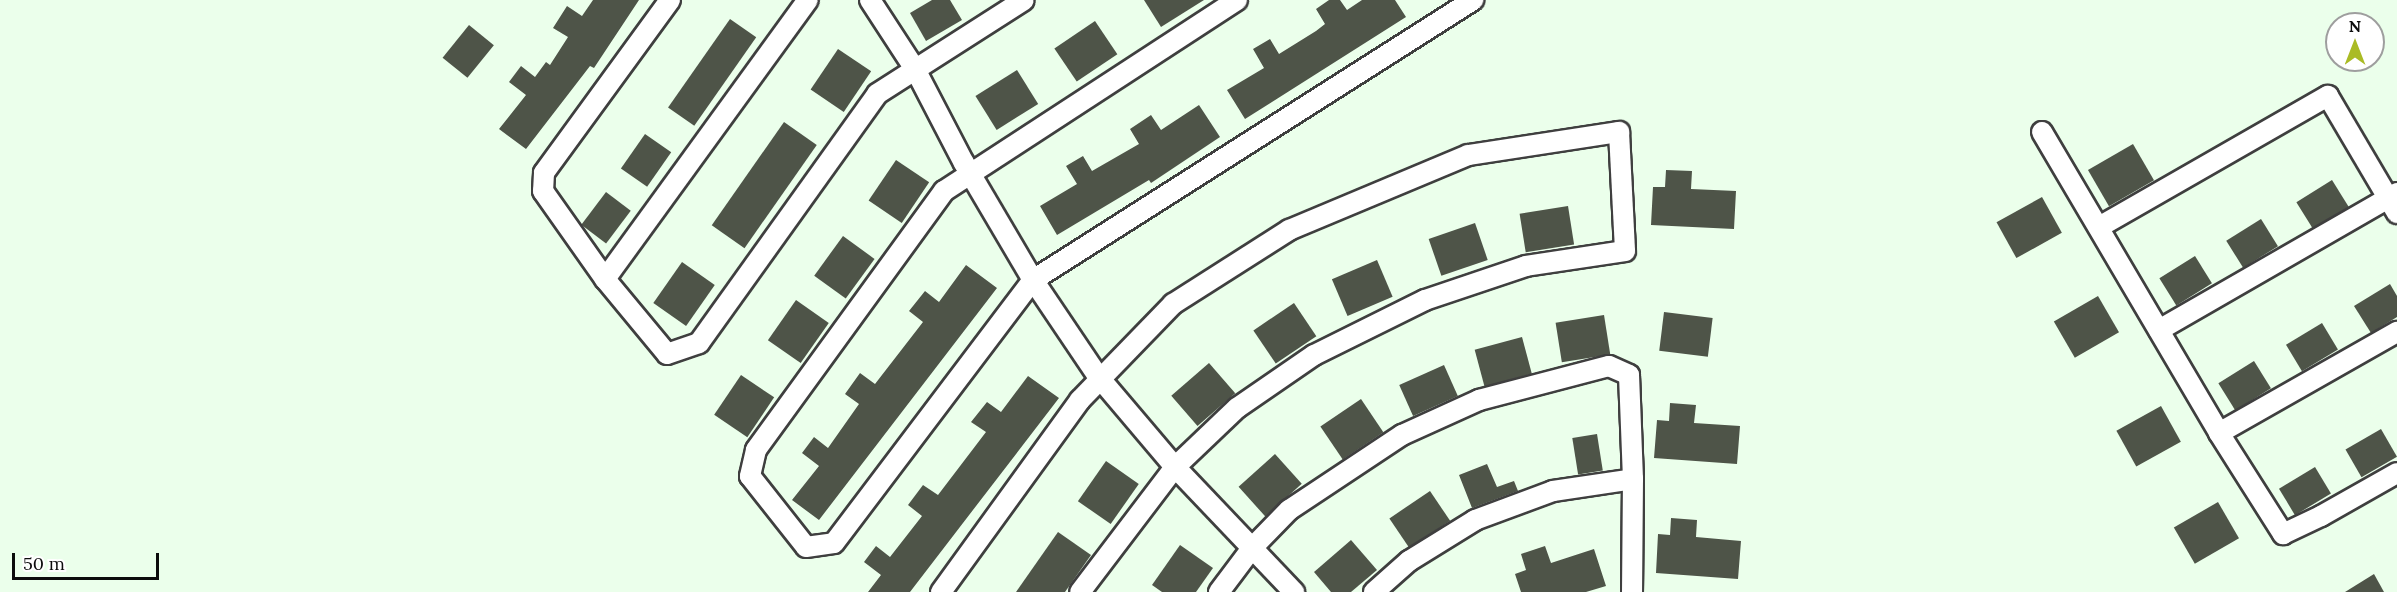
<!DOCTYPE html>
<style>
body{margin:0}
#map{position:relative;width:2397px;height:592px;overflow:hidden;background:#ebffeb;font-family:Lora,serif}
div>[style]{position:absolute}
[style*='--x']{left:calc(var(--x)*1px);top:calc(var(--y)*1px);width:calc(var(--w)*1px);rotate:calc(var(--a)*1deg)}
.building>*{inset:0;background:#4e5448;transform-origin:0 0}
.roads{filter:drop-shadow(2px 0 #3f3f3f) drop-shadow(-2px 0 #3f3f3f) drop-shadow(0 2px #3f3f3f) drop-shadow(0 -2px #3f3f3f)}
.minor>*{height:20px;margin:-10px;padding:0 10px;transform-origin:10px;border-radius:10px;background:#fff}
span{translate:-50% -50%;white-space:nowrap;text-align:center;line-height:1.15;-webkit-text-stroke:6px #fff;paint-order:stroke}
.north{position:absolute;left:2325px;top:12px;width:60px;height:60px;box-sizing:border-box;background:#fff;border:2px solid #9e9e9e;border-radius:50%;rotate:0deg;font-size:16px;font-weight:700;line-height:24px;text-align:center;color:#0c0c0c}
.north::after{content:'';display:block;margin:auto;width:21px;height:27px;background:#aabb25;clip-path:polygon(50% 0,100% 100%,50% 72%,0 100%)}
.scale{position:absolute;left:12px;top:553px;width:147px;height:27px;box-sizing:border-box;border:3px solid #0c0c0c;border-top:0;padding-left:8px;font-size:18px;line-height:21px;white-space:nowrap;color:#0c0c0c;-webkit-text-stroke:4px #fff;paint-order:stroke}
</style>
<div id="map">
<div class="building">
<i style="clip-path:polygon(593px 0,639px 0,594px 68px,590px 66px,526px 149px,499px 129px,526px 95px,509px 82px,521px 66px,535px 77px,546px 62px,550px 65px,568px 37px,553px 28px,567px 6px,582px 16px)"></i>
<i style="clip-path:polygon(932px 0,950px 0,962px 20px,926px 41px,910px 13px)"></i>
<i style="clip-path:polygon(1144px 0,1204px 0,1161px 27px)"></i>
<i style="clip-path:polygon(1329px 0,1340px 0,1347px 10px,1362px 0,1395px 0,1406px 17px,1245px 119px,1227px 90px,1264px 68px,1253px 49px,1270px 39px,1279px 54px,1316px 31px,1325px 24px,1316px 9px)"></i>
<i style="left:730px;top:19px;width:32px;height:108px;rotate:35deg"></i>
<i style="left:1095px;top:21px;width:40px;height:49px;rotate:56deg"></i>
<i style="left:469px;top:25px;width:32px;height:42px;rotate:39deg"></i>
<i style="left:838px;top:49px;width:40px;height:49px;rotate:34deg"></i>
<i style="left:1017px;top:70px;width:40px;height:49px;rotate:58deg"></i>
<i style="clip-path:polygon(1199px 105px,1220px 137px,1151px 183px,1149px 180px,1057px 235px,1040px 206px,1077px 184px,1066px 166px,1083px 156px,1092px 171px,1139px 144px,1130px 129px,1151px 115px,1161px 130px)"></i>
<i style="left:784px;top:122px;width:40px;height:126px;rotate:35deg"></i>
<i style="left:645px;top:134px;width:32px;height:42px;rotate:35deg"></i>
<i style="left:2133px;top:144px;width:42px;height:52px;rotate:60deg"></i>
<i style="left:896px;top:160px;width:40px;height:49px;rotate:34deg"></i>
<i style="clip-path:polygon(1666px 170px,1692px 171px,1691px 189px,1736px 191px,1734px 229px,1651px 225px,1653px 187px,1665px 187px)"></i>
<i style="left:2332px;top:180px;width:32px;height:42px;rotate:58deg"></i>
<i style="left:606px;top:192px;width:31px;height:41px;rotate:37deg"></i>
<i style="left:2042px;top:197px;width:41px;height:52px;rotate:61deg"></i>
<i style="left:1568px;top:206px;width:39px;height:49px;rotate:81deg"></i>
<i style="left:2261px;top:219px;width:32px;height:41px;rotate:58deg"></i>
<i style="left:1475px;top:223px;width:39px;height:49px;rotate:71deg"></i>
<i style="left:843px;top:236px;width:39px;height:49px;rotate:36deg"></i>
<i style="left:2195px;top:256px;width:32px;height:42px;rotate:58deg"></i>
<i style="left:1377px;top:260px;width:40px;height:49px;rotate:67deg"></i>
<i style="left:682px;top:262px;width:40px;height:50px;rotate:35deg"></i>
<i style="clip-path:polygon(966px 265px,997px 288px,819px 520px,792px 500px,819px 466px,802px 453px,814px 437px,828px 448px,859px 404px,845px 394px,860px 373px,875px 384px,923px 322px,909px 311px,925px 291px,939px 302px)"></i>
<i style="clip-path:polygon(2390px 284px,2397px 296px,2397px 317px,2371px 333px,2354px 306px)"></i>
<i style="left:2098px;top:296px;width:42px;height:51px;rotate:60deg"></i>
<i style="left:796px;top:300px;width:40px;height:49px;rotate:35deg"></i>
<i style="left:1294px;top:303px;width:40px;height:49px;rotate:56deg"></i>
<i style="left:1664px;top:312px;width:49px;height:39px;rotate:7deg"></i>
<i style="left:1604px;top:315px;width:40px;height:49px;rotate:81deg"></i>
<i style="left:2322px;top:323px;width:31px;height:42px;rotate:59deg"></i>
<i style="left:1522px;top:337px;width:38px;height:49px;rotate:75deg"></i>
<i style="left:2254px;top:361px;width:32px;height:42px;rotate:58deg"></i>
<i style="left:1209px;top:363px;width:40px;height:50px;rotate:49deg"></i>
<i style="left:1444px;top:365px;width:34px;height:49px;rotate:66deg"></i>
<i style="left:741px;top:375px;width:40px;height:48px;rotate:34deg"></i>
<i style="clip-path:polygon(1028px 376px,1059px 398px,910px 592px,868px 592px,881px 575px,864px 562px,876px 546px,890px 557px,922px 516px,908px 505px,923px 485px,938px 495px,986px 432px,971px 422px,987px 402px,1001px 412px)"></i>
<i style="left:1361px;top:399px;width:40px;height:49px;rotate:56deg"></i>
<i style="clip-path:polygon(1670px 403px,1696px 405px,1694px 423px,1740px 426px,1737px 464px,1654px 458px,1657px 420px,1669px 421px)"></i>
<i style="left:2161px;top:406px;width:41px;height:51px;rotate:61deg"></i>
<i style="left:2381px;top:429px;width:32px;height:41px;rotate:60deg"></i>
<i style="left:1597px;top:434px;width:37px;height:25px;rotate:81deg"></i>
<i style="left:1275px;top:454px;width:40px;height:49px;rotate:48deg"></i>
<i style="left:1106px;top:461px;width:40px;height:49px;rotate:35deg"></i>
<i style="clip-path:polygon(1487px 464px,1497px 487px,1514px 481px,1518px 491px,1472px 508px,1459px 475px)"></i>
<i style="left:2315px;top:467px;width:31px;height:42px;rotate:59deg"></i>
<i style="left:1430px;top:491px;width:36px;height:49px;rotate:56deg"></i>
<i style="left:2218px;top:502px;width:42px;height:51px;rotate:60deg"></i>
<i style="clip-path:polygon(1671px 518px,1697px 520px,1696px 537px,1741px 541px,1738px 579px,1656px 573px,1658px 534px,1670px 535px)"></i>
<i style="clip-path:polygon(1058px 532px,1091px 555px,1065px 592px,1016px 592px)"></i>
<i style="clip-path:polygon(1351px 540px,1377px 570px,1351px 592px,1331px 592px,1314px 572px)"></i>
<i style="clip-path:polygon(1180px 545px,1213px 568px,1196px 592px,1162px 592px,1152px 585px)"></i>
<i style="clip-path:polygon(1545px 546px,1551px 563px,1594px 549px,1606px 586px,1586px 592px,1521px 592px,1515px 574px,1526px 570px,1521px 554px)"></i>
<i style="clip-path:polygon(2374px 574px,2384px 592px,2345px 592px)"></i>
</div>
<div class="roads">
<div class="minor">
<i style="--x:670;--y:0;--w:214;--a:126.1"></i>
<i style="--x:544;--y:173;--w:18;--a:93"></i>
<i style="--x:543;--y:191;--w:108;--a:54.8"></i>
<i style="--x:605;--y:279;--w:97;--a:50.4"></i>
<i style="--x:667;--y:354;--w:34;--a:-19"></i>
<i style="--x:699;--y:343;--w:306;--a:-54.4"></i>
<i style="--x:877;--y:94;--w:174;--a:-32.6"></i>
<i style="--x:870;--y:0;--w:82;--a:56.9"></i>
<i style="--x:915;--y:69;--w:106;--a:62.5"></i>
<i style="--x:964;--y:163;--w:136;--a:59.5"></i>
<i style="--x:1033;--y:280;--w:115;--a:56"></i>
<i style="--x:1097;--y:375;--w:121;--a:49.7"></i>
<i style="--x:1175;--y:467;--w:173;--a:46.4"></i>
<i style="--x:1237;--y:0;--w:350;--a:146.9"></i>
<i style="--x:944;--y:191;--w:320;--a:126"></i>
<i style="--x:756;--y:450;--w:27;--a:103"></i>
<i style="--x:750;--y:476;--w:90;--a:51.7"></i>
<i style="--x:806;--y:547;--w:28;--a:-8"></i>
<i style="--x:834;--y:543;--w:330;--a:-52.9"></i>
<i style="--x:1033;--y:280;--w:522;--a:-32.47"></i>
<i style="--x:2042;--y:132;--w:349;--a:59.5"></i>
<i style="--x:2219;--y:433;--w:120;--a:57.6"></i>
<i style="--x:2283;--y:534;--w:42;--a:-25.3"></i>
<i style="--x:2321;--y:516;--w:87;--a:-29.5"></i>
<i style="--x:2099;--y:227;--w:264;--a:-29.8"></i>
<i style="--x:2328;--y:96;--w:136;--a:59.5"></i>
<i style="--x:605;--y:279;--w:345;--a:-54"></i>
<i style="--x:2159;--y:330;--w:275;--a:-29.9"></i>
<i style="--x:2219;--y:433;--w:205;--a:-29.6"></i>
<i style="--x:941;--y:592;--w:237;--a:-54.1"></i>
<i style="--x:1080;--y:400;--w:134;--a:-45.9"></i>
<i style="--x:1173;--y:304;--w:138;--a:-32.5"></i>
<i style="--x:1289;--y:230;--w:194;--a:-22.7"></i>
<i style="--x:1468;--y:155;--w:153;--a:-8.7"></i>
<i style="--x:1619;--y:132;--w:119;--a:87.1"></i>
<i style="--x:1625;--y:251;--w:100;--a:171.4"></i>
<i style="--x:1526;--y:266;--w:107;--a:161.4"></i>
<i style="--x:1425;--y:300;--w:124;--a:153.6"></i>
<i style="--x:1314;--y:355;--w:93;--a:145.5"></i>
<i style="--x:1237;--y:408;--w:86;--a:136.4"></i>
<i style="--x:1175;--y:467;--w:157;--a:127.2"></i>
<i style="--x:1219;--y:592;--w:55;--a:-53.1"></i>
<i style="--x:1252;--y:548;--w:53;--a:-45.8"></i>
<i style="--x:1289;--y:510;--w:136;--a:-33.6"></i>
<i style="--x:1402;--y:435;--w:85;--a:-24.4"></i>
<i style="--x:1479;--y:400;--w:134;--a:-14.7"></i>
<i style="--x:1609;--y:366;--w:22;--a:24"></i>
<i style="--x:1629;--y:375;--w:104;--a:87.8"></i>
<i style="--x:1633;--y:479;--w:113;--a:90.5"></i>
<i style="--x:1374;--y:592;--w:47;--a:-41.5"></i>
<i style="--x:1409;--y:561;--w:78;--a:-31.8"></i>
<i style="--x:1475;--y:520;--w:83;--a:-20.4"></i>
<i style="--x:1553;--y:491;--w:81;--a:-8.5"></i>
</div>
</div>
<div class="north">N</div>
<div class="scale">50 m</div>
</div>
